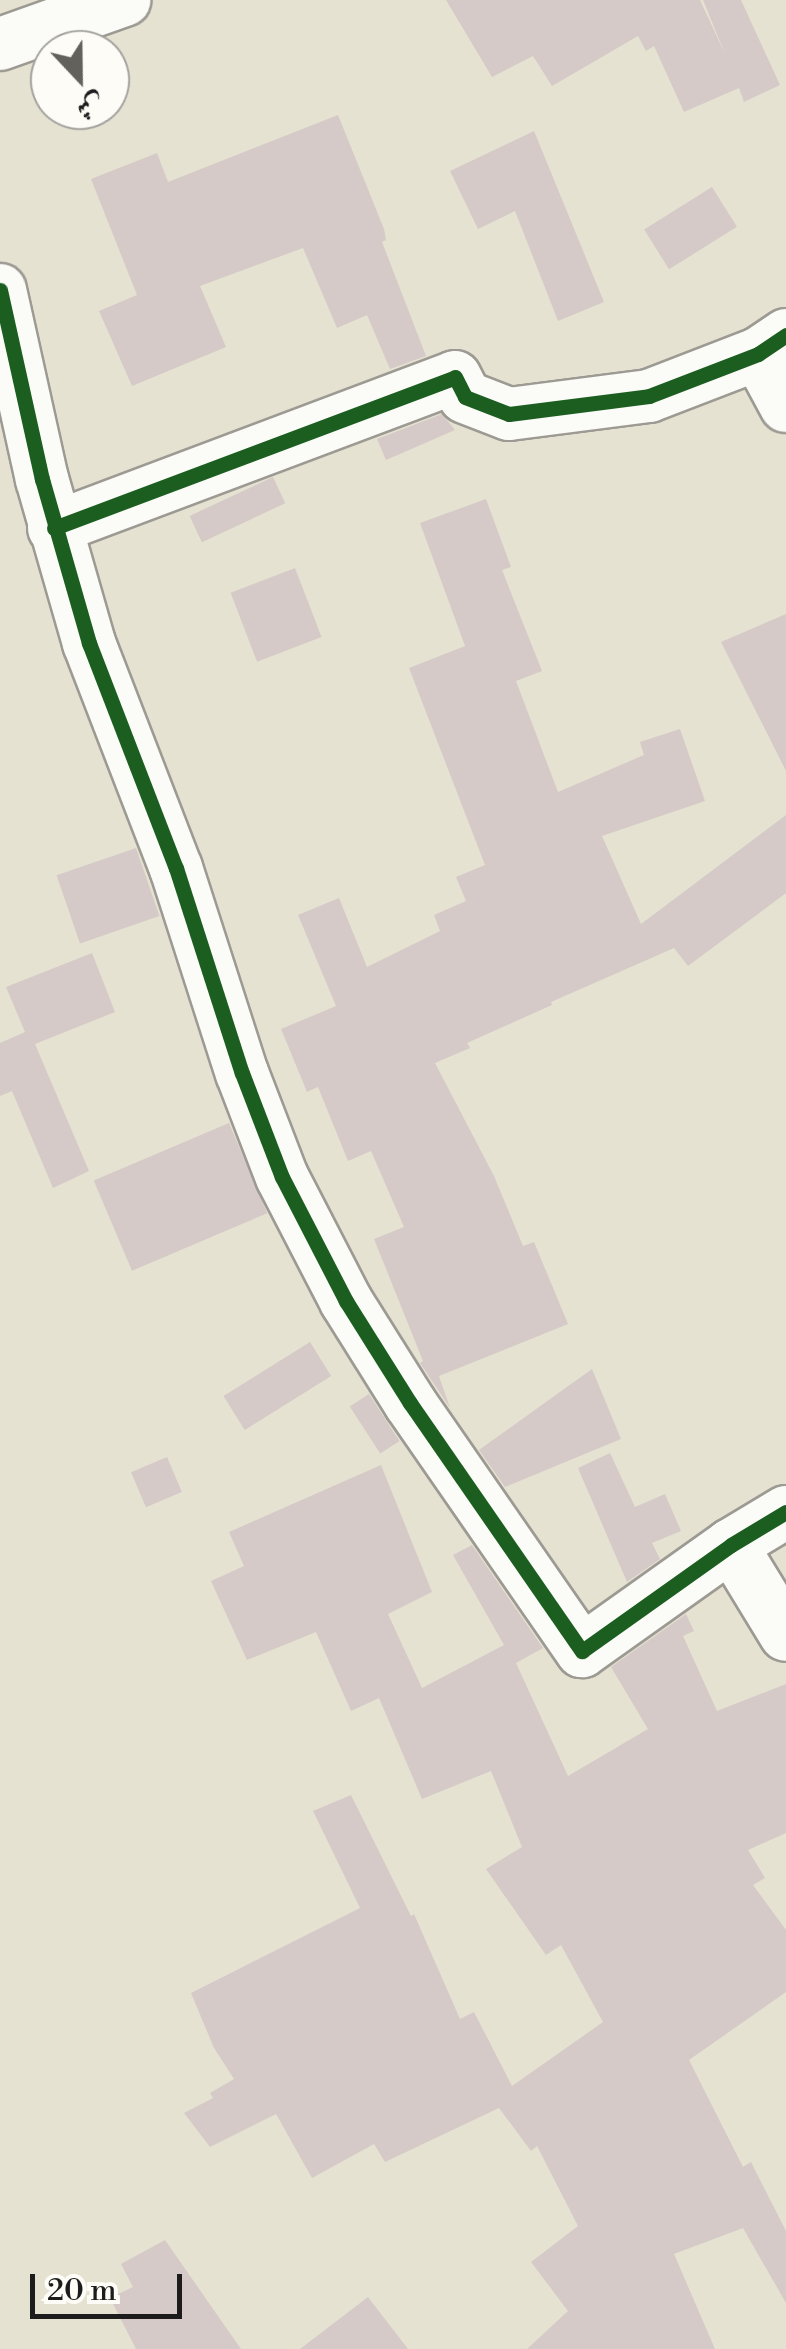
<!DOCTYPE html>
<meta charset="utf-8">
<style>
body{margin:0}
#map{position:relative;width:786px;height:2349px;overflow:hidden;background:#e5e2d2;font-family:"Libre Bodoni",Amiri,serif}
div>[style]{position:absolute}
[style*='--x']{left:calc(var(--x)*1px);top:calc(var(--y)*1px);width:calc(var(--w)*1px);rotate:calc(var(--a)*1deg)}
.building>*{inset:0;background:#d5cac7;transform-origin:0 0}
.roads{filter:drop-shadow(2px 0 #9c9a92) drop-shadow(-2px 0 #9c9a92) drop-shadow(0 2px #9c9a92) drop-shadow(0 -2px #9c9a92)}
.street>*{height:52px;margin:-26px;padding:0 26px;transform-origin:26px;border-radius:26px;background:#fbfbf8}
.cycleway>*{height:15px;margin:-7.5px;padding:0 7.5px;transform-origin:7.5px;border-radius:7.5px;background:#1b5e20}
span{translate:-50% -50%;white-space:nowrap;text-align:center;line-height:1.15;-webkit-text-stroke:8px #fdfcf7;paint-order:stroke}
.north{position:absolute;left:30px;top:30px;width:100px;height:100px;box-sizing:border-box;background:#fdfcf7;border:2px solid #a3a29f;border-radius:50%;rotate:158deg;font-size:28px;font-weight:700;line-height:40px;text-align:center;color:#1c1c1c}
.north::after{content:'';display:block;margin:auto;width:35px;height:45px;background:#62615c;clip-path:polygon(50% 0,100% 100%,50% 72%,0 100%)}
.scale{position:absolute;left:30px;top:2274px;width:152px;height:45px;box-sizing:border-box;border:5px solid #1c1c1c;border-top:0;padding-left:12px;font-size:30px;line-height:35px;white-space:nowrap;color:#1c1c1c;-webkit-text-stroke:8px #fdfcf7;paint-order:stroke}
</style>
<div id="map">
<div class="building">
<i style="clip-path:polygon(446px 0,700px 0,725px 54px,703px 0,741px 0,780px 85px,744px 102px,739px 88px,684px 112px,654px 46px,646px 51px,638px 36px,552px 86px,533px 56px,492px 77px)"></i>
<i style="clip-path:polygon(338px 115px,384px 229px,386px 240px,382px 242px,426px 356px,390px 369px,367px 315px,337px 328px,303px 248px,200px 286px,226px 347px,132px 386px,99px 311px,137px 295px,91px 179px,157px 153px,168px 182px)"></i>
<i style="clip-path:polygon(534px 131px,604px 302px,558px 321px,515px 211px,478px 229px,450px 171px)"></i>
<i style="left:712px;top:187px;width:47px;height:80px;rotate:58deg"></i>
<i style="clip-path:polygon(442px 414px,455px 430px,386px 460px,377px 439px)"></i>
<i style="left:273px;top:477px;width:29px;height:92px;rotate:65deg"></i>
<i style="clip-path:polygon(486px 499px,511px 567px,502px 570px,542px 671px,516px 681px,558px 792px,644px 755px,640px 742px,680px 729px,705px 801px,602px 836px,641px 924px,786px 815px,786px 893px,688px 966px,674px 948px,551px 1002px,552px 1005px,467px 1043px,470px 1048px,435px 1063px,494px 1176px,523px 1246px,534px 1242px,568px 1324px,439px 1376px,450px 1408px,420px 1363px,423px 1361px,374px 1239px,404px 1227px,371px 1151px,348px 1161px,318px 1087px,307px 1092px,281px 1029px,336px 1006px,298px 915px,339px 898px,367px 967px,440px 931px,434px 915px,466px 901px,456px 877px,485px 865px,409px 668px,465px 646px,420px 523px)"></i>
<i style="left:295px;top:568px;width:74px;height:69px;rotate:69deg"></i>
<i style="clip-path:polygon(786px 614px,786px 771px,721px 642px)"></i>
<i style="left:136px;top:848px;width:72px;height:84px;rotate:71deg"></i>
<i style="clip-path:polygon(92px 953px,115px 1012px,35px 1044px,89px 1171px,53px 1188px,12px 1091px,0 1096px,0 1043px,25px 1032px,6px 987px)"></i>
<i style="left:229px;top:1123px;width:98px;height:147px;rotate:67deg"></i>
<i style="left:310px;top:1342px;width:40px;height:102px;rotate:58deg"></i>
<i style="clip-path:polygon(592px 1369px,621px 1439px,505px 1487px,479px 1450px)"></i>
<i style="left:369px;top:1394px;width:56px;height:23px;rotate:57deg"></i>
<i style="clip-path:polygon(610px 1453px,635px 1507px,665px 1494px,681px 1531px,652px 1543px,660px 1559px,627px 1582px,578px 1468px)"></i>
<i style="left:167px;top:1457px;width:38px;height:39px;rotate:67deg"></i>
<i style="clip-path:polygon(381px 1465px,432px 1592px,388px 1614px,422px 1688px,504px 1645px,453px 1555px,472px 1545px,543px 1648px,516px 1663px,568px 1776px,648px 1729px,611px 1667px,686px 1614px,694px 1631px,683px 1636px,717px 1711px,786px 1684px,786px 1833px,748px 1850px,765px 1878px,753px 1885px,786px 1930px,786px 1992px,689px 2060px,743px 2167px,751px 2162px,786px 2231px,786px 2303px,743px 2228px,674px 2254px,715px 2349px,527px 2349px,568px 2311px,531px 2262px,578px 2226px,537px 2146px,531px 2151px,499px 2108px,385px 2162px,374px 2144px,312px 2178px,276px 2114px,210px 2147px,184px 2113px,213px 2098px,210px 2093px,234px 2079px,214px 2048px,191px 1993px,360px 1908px,313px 1811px,351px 1795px,411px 1916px,414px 1914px,460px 2019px,474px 2012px,512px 2086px,603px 2022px,561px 1945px,546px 1955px,486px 1869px,522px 1847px,491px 1771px,422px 1799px,379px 1698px,351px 1711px,316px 1632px,247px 1660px,211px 1581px,244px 1566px,229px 1532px)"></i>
<i style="clip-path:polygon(165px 2240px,241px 2349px,136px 2349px,110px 2298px,133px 2287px,121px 2264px)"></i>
<i style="clip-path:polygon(368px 2297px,408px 2349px,300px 2349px)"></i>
</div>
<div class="roads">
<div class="street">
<i style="--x:0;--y:44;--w:132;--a:-19.5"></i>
<i style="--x:0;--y:290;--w:194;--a:77.5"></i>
<i style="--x:42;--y:479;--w:171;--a:74"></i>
<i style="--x:89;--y:643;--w:241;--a:68.9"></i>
<i style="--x:176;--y:868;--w:215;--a:72.2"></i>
<i style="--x:242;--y:1073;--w:111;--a:69"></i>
<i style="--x:282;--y:1177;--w:140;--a:62.7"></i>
<i style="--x:346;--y:1301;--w:120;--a:57.9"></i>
<i style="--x:410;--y:1403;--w:302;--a:55.3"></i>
<i style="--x:582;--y:1651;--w:183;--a:-35.4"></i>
<i style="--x:731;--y:1545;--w:64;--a:-31"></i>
<i style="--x:758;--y:354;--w:59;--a:61.7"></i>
<i style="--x:54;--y:528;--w:428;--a:-20.6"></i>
<i style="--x:455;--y:377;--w:22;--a:63"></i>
<i style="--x:465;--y:397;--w:47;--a:21.1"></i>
<i style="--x:509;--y:414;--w:141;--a:-7.3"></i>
<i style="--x:649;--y:396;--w:117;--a:-21.1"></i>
<i style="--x:758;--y:354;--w:34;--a:-34"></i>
<i style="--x:731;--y:1545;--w:105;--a:58.6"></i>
</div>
</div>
<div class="cycleway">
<i style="--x:0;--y:290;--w:194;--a:77.5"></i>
<i style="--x:42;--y:479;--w:171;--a:74"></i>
<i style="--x:89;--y:643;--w:241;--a:68.9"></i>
<i style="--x:176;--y:868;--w:215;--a:72.2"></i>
<i style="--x:242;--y:1073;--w:111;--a:69"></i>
<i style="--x:282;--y:1177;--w:140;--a:62.7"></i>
<i style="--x:346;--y:1301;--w:120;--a:57.9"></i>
<i style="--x:410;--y:1403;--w:302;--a:55.3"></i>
<i style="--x:582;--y:1651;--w:183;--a:-35.4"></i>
<i style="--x:731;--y:1545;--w:64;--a:-31"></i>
<i style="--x:54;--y:528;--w:428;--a:-20.6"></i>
<i style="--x:455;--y:377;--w:22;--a:63"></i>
<i style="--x:465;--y:397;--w:47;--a:21.1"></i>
<i style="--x:509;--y:414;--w:141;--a:-7.3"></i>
<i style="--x:649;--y:396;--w:117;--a:-21.1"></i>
<i style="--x:758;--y:354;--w:34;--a:-34"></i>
</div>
<div class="north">ش</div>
<div class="scale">20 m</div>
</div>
